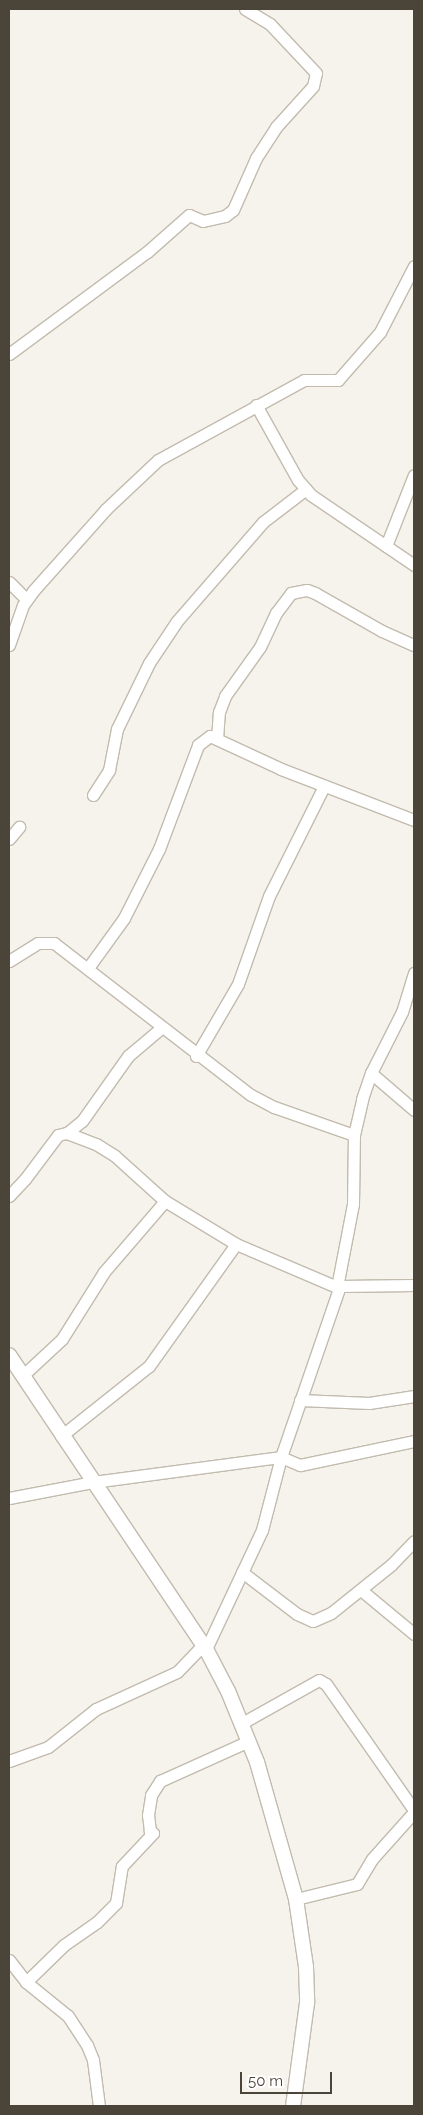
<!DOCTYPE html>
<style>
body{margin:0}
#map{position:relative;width:423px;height:2115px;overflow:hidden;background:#f6f3ec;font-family:Raleway,sans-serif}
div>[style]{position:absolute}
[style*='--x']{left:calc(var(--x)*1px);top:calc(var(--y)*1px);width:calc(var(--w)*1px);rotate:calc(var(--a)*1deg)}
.roads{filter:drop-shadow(1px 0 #c2bbae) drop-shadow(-1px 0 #c2bbae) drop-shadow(0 1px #c2bbae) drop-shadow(0 -1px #c2bbae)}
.minor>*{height:11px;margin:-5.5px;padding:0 5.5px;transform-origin:5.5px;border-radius:5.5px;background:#fff}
.tertiary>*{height:14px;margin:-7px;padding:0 7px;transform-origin:7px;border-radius:7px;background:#fff}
span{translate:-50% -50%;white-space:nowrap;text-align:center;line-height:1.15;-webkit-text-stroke:4.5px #fff;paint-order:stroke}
.frame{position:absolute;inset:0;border:10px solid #4b4439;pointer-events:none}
.scale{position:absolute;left:240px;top:2072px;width:92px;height:22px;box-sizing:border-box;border:2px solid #4b4439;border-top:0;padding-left:6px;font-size:15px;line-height:18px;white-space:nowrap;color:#4b4439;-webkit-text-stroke:4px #fff;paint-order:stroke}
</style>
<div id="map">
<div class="roads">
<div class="minor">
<i style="--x:9;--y:354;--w:172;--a:-36.5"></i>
<i style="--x:147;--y:252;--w:56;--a:-41.4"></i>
<i style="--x:189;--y:215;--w:15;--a:23"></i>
<i style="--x:203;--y:221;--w:23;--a:-13"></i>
<i style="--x:225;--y:216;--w:10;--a:-37"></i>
<i style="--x:233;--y:210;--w:57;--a:-66.1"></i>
<i style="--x:256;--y:158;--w:37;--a:-57"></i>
<i style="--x:276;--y:127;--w:55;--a:-47.9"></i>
<i style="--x:313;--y:86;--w:13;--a:-77"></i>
<i style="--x:316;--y:73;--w:67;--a:-133.2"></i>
<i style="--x:270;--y:24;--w:29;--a:-149"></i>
<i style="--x:256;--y:405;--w:86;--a:60.8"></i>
<i style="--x:298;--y:480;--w:20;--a:49"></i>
<i style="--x:311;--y:495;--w:125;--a:34.2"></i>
<i style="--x:386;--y:546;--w:76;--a:-68.5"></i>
<i style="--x:9;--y:582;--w:25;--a:45"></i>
<i style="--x:9;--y:645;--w:42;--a:-70.7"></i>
<i style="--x:23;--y:605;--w:17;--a:-54"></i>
<i style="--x:33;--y:591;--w:110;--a:-48.3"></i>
<i style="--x:106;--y:509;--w:71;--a:-43.3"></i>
<i style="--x:158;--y:460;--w:166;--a:-28.7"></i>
<i style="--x:304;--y:380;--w:34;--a:0"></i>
<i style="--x:338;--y:380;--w:64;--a:-48.8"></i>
<i style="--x:380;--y:332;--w:74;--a:-62.7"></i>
<i style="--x:217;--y:739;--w:27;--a:-86"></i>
<i style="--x:219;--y:712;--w:17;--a:-69"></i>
<i style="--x:225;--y:696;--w:60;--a:-54.5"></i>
<i style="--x:260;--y:647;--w:38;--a:-65"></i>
<i style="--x:276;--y:613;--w:25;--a:-53"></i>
<i style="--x:291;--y:593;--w:16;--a:-11"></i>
<i style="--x:307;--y:590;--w:9;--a:21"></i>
<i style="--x:315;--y:593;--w:77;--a:29.6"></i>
<i style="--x:382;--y:631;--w:35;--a:24"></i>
<i style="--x:93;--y:795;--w:30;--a:-57"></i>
<i style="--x:109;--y:770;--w:42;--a:-79"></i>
<i style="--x:117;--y:729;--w:73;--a:-64.1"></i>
<i style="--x:149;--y:663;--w:50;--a:-56.3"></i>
<i style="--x:177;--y:621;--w:131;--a:-49"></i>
<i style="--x:263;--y:522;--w:54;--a:-37.5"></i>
<i style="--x:9;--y:839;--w:16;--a:-50"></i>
<i style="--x:9;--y:961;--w:34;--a:-32"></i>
<i style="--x:38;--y:943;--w:16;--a:0"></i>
<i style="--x:54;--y:943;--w:249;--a:37.7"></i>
<i style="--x:251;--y:1095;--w:26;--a:28"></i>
<i style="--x:274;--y:1107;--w:85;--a:19.3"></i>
<i style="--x:88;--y:968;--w:62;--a:-54.2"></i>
<i style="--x:124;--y:918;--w:77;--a:-63.1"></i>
<i style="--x:159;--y:849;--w:111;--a:-69.4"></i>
<i style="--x:198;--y:745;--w:15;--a:-37"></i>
<i style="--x:210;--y:736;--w:78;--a:24.9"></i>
<i style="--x:281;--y:769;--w:142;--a:21"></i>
<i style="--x:196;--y:1056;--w:83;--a:-59.7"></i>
<i style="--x:238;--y:984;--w:93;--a:-70.6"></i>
<i style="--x:269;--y:896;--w:123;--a:-63.4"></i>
<i style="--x:371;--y:1073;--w:57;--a:40.7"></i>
<i style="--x:67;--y:1133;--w:19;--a:-39"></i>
<i style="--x:82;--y:1121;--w:80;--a:-54.7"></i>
<i style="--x:128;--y:1056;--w:42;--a:-40.2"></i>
<i style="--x:9;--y:1196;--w:23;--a:-47"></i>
<i style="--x:25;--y:1179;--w:55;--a:-53.1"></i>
<i style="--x:58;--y:1135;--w:9;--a:-13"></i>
<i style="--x:67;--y:1133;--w:31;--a:21"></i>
<i style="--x:96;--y:1144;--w:22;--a:32"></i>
<i style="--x:115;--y:1156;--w:67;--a:42"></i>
<i style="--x:165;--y:1201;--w:94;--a:130.7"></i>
<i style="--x:104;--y:1272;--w:79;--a:122.1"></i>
<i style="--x:62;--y:1339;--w:54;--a:137.2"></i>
<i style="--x:165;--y:1201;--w:83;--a:31.2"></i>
<i style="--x:236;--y:1244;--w:110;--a:23.1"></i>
<i style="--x:340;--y:1286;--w:74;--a:-0.8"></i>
<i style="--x:300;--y:1400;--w:69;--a:2.5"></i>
<i style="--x:369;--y:1403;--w:46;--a:-8.8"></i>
<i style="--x:61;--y:1436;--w:112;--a:-38.5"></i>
<i style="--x:149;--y:1366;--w:150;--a:-54.5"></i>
<i style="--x:9;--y:1498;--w:86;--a:-10.8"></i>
<i style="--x:93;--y:1482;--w:190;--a:-7.6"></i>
<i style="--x:281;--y:1457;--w:21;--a:23"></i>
<i style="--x:300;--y:1465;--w:116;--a:-11.9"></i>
<i style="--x:242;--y:1572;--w:69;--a:37.4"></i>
<i style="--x:297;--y:1614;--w:17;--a:24"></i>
<i style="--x:313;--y:1621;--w:20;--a:-24"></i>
<i style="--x:331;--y:1613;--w:77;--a:-38.7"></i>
<i style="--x:391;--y:1565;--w:33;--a:-46"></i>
<i style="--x:361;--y:1590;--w:69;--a:39.7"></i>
<i style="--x:242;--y:1723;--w:88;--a:-29.2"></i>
<i style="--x:319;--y:1680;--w:8;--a:30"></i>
<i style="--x:326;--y:1684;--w:154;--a:55.1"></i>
<i style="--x:9;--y:1761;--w:41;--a:-19.7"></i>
<i style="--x:48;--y:1747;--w:61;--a:-38.4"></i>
<i style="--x:96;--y:1709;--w:89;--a:-24.6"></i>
<i style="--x:177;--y:1672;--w:30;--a:-46"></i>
<i style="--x:198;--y:1650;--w:8;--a:-7"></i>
<i style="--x:206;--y:1649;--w:132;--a:-64.8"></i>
<i style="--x:262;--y:1530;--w:75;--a:-75.4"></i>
<i style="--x:281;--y:1457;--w:181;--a:-71"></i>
<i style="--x:340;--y:1286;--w:3;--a:162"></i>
<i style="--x:337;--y:1287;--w:85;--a:-79.1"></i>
<i style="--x:353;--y:1204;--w:69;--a:-89.2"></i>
<i style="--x:354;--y:1135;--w:37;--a:-77"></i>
<i style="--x:362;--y:1099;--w:28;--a:-71"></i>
<i style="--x:371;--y:1073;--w:68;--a:-63.1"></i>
<i style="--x:402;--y:1012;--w:41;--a:-72.9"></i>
<i style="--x:296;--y:1899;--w:63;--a:-13.8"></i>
<i style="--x:357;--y:1884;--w:29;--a:-59"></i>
<i style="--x:372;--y:1859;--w:63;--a:-48.2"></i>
<i style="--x:9;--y:1960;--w:28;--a:52"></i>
<i style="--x:26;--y:1982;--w:54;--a:39"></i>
<i style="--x:68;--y:2016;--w:35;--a:57"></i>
<i style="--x:87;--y:2045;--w:16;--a:68"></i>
<i style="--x:93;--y:2060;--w:46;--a:82.6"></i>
<i style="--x:26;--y:1982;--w:53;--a:-44.2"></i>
<i style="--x:64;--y:1945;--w:40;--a:-34.9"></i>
<i style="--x:97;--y:1922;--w:27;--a:-45"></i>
<i style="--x:116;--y:1903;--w:37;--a:-81"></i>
<i style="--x:122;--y:1866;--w:45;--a:-46.8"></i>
<i style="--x:153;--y:1833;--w:4;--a:-146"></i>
<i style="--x:150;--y:1831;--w:16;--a:-97"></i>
<i style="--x:148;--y:1815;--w:20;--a:-81"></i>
<i style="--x:151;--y:1795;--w:17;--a:-57"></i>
<i style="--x:160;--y:1781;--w:98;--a:-24.2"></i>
</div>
<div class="tertiary">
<i style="--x:9;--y:1355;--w:354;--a:56.2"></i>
<i style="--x:206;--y:1649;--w:47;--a:62.4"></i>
<i style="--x:228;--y:1691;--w:77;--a:67.8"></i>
<i style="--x:257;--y:1762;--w:142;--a:74.1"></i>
<i style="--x:296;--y:1899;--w:69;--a:81.6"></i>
<i style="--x:306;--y:1967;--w:36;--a:88"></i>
<i style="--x:307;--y:2003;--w:104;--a:97.7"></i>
</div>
</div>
<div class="frame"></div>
<div class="scale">50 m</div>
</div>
